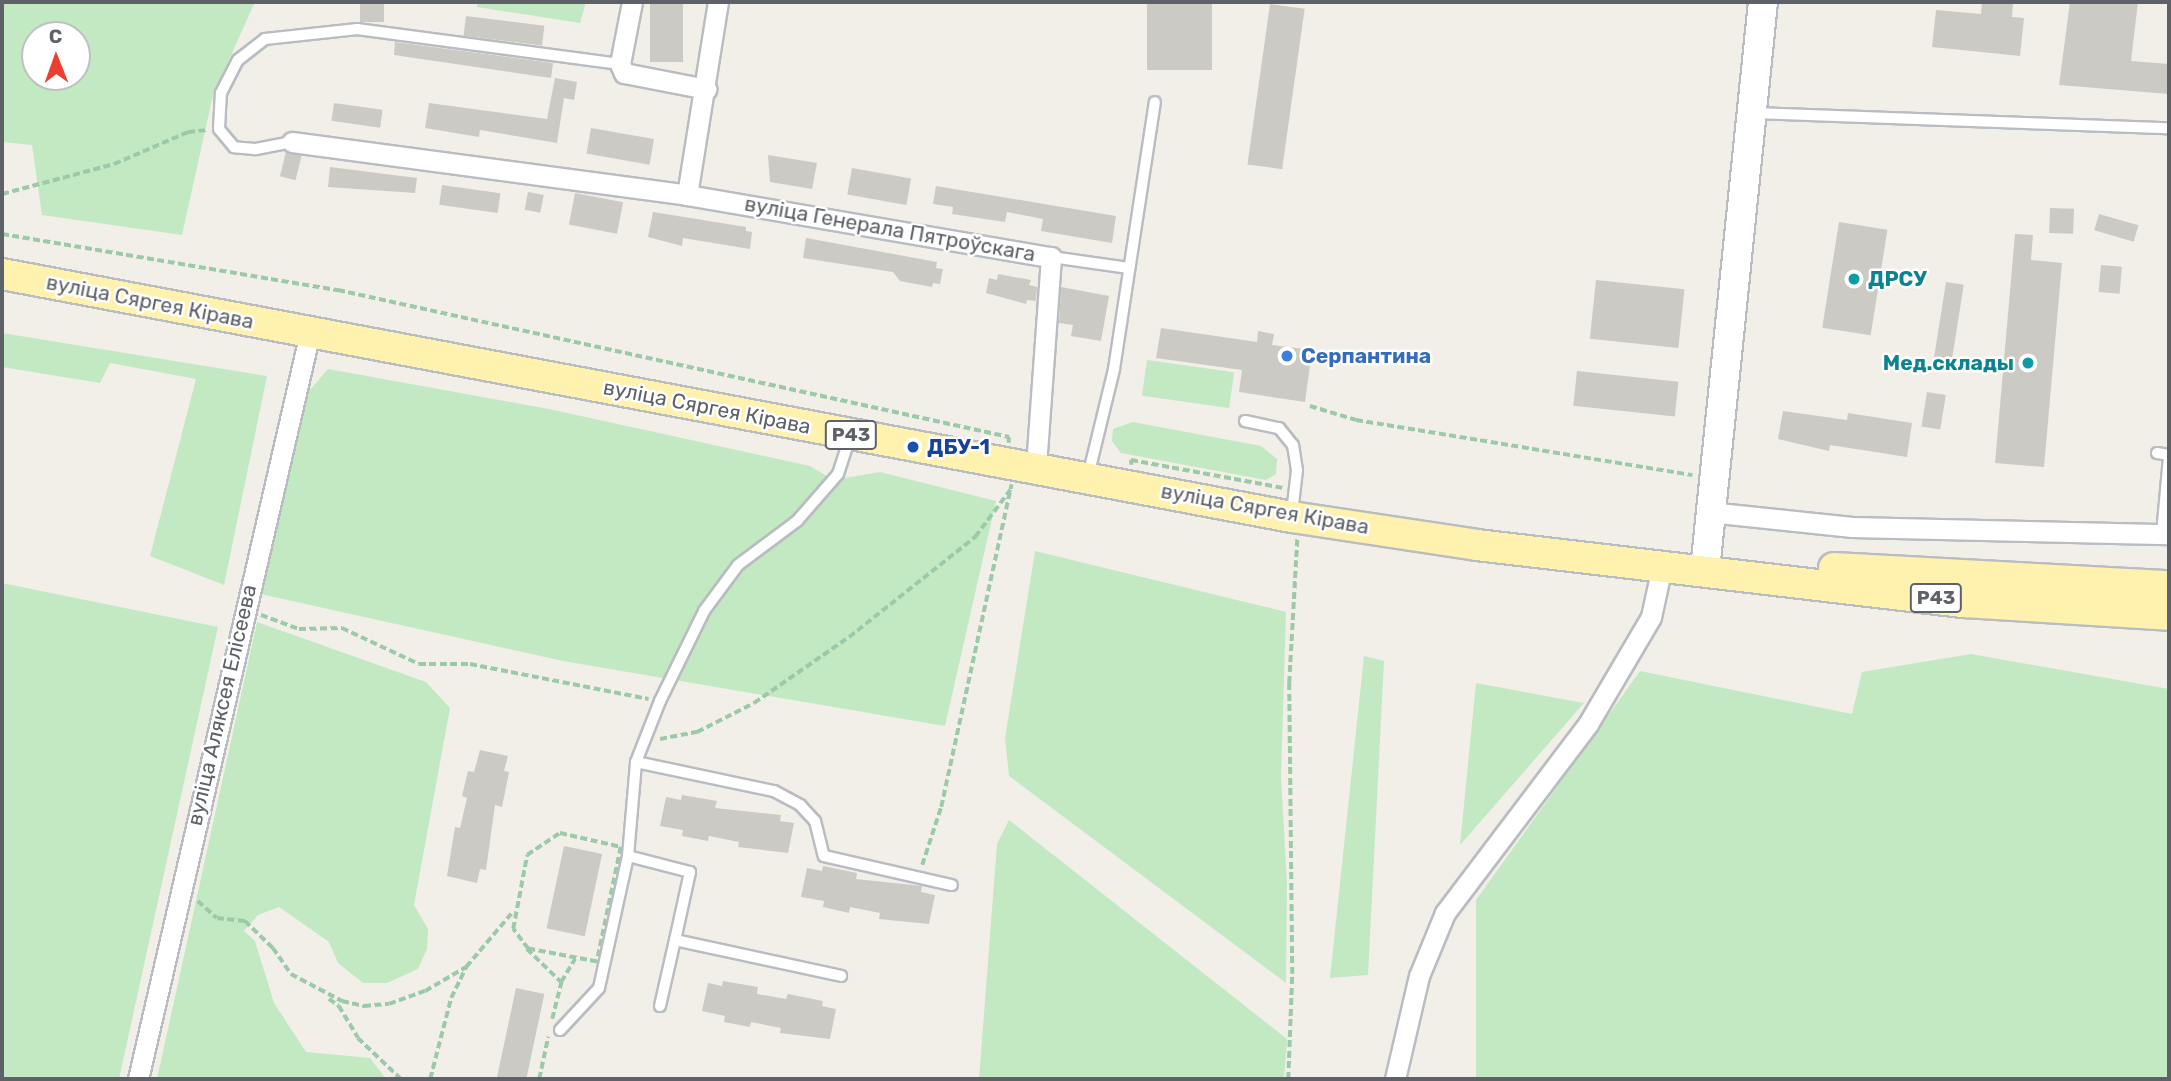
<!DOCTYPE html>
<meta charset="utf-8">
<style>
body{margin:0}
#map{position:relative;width:2171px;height:1081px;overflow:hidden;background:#f1efe7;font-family:Rubik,sans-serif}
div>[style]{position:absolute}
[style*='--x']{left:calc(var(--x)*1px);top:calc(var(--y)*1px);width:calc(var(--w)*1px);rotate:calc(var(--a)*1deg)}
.green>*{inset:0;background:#c3e9c3;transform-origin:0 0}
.building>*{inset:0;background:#cccac4;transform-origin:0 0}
.path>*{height:3.5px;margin-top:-1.75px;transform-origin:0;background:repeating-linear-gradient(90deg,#9ccaa9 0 7px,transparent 0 10.5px)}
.roads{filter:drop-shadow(2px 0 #b9bcc1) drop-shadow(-2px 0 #b9bcc1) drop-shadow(0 2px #b9bcc1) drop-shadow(0 -2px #b9bcc1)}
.lane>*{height:10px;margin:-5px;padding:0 5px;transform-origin:5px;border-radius:5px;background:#fff}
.street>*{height:19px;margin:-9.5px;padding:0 9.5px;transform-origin:9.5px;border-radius:9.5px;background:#fff}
.secondary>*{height:28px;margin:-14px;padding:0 14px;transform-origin:14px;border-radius:14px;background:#fff}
.primary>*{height:30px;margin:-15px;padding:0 15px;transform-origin:15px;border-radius:15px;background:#fff2ae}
.dots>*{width:19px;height:19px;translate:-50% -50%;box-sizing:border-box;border:4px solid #fff;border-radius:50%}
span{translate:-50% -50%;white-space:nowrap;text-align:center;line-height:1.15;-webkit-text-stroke:5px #fff;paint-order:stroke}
.shield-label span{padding:2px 5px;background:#fff;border:2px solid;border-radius:5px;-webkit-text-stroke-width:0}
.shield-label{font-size:19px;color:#5e6268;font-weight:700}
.street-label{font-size:21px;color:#5e6268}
.culture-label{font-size:21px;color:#0d838f;font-weight:700}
.left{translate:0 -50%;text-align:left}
.right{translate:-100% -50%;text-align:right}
.shop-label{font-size:21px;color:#366cbe;font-weight:700}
.transit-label{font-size:21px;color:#164399;font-weight:700}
.frame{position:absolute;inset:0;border:4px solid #5e6268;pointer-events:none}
.north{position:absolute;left:21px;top:21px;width:70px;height:70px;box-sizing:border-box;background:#fff;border:2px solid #bfc0c3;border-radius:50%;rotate:359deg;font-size:19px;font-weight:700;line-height:28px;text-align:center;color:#5e6268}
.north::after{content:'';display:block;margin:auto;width:24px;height:32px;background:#ef3e2f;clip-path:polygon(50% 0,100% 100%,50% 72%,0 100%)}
</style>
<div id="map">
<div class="green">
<i style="clip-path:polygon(evenodd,2px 2px,255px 2px,213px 95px,182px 235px,42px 215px,32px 145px,2px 142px,2px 2px,35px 35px,77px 35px,77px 77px,35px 77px,35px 35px)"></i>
<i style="clip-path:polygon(477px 2px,586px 2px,580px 23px,477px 7px)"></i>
<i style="clip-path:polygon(2px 333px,267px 376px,224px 585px,150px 556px,196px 379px,110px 363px,100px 383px,2px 367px)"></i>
<i style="left:1147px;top:360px;width:88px;height:36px;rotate:8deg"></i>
<i style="clip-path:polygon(328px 369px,549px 409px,810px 466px,833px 480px,880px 472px,996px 501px,945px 726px,563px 661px,256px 593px,309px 391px)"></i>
<i style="clip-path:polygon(1133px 422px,1261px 446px,1277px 459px,1276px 474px,1266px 480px,1121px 453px,1112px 441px,1113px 429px)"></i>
<i style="clip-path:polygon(1035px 551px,1286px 612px,1281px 777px,1287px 883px,1286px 983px,1009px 776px,1005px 738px)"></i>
<i style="clip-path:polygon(2px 583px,218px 627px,119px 1079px,2px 1079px)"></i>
<i style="clip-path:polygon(257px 622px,426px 682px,450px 708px,414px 905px,428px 929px,427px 949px,418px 969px,387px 983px,363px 983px,338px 963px,329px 942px,279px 907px,258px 915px,244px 931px,255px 941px,274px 1003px,306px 1052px,370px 1058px,386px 1079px,157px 1079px)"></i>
<i style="clip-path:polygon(1971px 654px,2169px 689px,2169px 1079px,1476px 1079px,1476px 900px,1640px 671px,1852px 714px,1862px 672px)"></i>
<i style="clip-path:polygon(1364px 656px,1384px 661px,1368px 975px,1330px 978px)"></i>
<i style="clip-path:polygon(1476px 683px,1584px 703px,1460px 845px)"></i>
<i style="clip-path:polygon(1009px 820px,1287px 1039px,1284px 1079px,979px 1079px,997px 844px)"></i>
</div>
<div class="building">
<i style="left:360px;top:2px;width:24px;height:20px"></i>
<i style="left:650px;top:2px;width:33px;height:60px"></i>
<i style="left:1147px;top:2px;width:65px;height:68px"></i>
<i style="clip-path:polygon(1982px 2px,2013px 2px,2012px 17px,2024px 18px,2020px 56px,1932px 47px,1936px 10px,1981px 14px)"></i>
<i style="clip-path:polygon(2070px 2px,2138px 2px,2131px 61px,2169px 64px,2169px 94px,2059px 85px)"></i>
<i style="left:1270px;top:4px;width:35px;height:162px;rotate:8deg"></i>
<i style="left:466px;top:16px;width:79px;height:20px;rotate:7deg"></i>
<i style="clip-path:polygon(395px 42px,553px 63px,551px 78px,394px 55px)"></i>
<i style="clip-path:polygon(555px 78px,577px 82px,574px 100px,564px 98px,557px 143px,480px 130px,479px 137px,425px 128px,429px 103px,547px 119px)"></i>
<i style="left:334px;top:103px;width:49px;height:18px;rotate:8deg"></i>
<i style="left:591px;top:128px;width:64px;height:26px;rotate:10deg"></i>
<i style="left:286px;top:152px;width:16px;height:25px;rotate:14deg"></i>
<i style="clip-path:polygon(768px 155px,817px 163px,812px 189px,770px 182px)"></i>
<i style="clip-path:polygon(330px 167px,417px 178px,415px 193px,328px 187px)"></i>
<i style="left:852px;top:168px;width:60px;height:27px;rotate:10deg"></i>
<i style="left:442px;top:185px;width:59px;height:20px;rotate:8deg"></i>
<i style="clip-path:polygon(936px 186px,1116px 216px,1112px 243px,1041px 231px,1043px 219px,1007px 212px,1005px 222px,952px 214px,953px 207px,933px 204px)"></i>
<i style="left:528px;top:192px;width:16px;height:18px;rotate:11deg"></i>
<i style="left:575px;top:193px;width:49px;height:32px;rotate:11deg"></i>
<i style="left:2050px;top:208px;width:24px;height:25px;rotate:2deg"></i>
<i style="clip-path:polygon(653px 212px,746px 227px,746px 231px,752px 232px,750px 249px,683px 238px,682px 246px,648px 237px)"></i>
<i style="left:2099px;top:214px;width:41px;height:17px;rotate:16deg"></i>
<i style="left:1839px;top:222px;width:49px;height:107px;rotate:9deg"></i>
<i style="clip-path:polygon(2015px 234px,2033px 235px,2031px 260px,2062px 263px,2044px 467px,1995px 463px)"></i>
<i style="clip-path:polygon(806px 238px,937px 262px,936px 268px,943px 269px,940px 284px,933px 283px,932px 287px,900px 281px,893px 272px,803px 258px)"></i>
<i style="left:2101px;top:265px;width:21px;height:27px;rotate:5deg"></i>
<i style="clip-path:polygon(998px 274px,1031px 280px,1029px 285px,1037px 287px,1036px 301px,1027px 300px,1026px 304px,986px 293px,989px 278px,997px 280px)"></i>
<i style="left:1596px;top:280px;width:89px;height:59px;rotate:6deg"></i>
<i style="left:1946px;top:282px;width:18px;height:77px;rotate:9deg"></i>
<i style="clip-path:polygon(1061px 287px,1109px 296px,1101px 341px,1071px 336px,1073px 325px,1059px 323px)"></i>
<i style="clip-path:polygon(1161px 328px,1257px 342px,1258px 331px,1274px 334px,1272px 345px,1312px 350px,1305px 402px,1239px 392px,1242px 370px,1156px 358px)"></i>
<i style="left:1577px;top:371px;width:102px;height:35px;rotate:6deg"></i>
<i style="left:1927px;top:392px;width:19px;height:35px;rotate:9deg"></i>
<i style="clip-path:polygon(1783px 411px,1847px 420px,1848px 413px,1912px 423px,1907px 457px,1830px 445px,1829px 451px,1778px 439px)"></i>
<i style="clip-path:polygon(480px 750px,508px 756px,504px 771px,509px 772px,502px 807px,495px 805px,486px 870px,480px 869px,477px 883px,447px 876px,455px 827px,460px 828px,467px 798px,462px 796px,468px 771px,474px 772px)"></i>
<i style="clip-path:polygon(682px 795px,717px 801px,715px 808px,781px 815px,780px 821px,794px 823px,788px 853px,738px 847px,739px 842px,709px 836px,708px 841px,682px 836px,683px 830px,660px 826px,666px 797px,681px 800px)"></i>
<i style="left:564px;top:846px;width:39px;height:84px;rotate:12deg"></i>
<i style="clip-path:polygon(823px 866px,857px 873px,856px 879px,922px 886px,921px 892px,935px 895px,929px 924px,879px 919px,880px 913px,850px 907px,849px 913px,823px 907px,824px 901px,801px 897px,807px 868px,822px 871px)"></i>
<i style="clip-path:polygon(723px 981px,758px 987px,757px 994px,786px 999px,788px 994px,823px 1001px,822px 1006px,836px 1009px,830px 1039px,780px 1033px,781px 1028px,751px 1022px,750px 1027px,724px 1022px,725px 1016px,702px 1011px,708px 983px,722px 986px)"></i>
<i style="left:516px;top:988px;width:29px;height:93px;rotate:12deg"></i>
</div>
<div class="path">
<i style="--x:2;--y:194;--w:116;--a:-15"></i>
<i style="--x:114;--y:164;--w:81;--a:-23.4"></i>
<i style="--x:188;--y:132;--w:18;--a:-6"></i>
<i style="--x:2;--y:234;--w:341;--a:9.5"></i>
<i style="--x:338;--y:290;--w:687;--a:12.36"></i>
<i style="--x:1009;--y:437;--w:6;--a:90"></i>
<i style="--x:1310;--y:406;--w:48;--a:16.9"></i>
<i style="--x:1356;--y:420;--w:341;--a:9.3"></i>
<i style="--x:1131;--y:465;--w:5;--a:-90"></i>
<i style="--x:1131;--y:460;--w:156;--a:10.4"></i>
<i style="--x:261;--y:615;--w:40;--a:20.2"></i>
<i style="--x:299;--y:629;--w:43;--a:-1.3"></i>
<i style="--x:342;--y:628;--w:85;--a:25.1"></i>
<i style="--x:419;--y:664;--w:51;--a:0"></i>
<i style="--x:470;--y:664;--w:182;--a:11.1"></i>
<i style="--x:660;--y:739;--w:38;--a:-11"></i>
<i style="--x:697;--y:732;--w:64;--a:-27"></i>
<i style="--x:754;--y:703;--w:116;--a:-34.8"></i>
<i style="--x:849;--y:637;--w:161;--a:-38.4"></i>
<i style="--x:975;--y:537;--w:59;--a:-53.3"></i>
<i style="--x:560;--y:833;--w:63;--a:12.9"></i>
<i style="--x:621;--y:847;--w:117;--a:101.8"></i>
<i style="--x:597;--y:962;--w:70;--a:-169.3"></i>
<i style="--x:528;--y:949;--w:25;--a:-127"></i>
<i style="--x:513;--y:929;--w:75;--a:-79.3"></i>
<i style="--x:527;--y:855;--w:40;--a:-34"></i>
<i style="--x:922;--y:865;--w:61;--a:-71.9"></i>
<i style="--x:941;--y:807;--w:330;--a:-77.7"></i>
<i style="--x:198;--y:901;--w:25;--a:42"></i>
<i style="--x:217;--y:918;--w:28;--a:6"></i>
<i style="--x:245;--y:921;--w:39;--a:44"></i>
<i style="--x:273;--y:948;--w:32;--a:55"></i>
<i style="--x:291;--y:974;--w:58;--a:27.9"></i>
<i style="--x:342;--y:1001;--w:23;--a:13"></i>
<i style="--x:364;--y:1006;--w:25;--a:-5"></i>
<i style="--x:389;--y:1004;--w:38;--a:-20"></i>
<i style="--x:425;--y:991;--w:48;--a:-30.3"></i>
<i style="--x:527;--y:949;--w:47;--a:44.1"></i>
<i style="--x:329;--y:999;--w:12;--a:35"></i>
<i style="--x:339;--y:1006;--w:37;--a:59"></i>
<i style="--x:358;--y:1038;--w:59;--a:43.6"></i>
<i style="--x:552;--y:1019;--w:38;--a:-76"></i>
<i style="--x:561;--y:982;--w:27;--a:-59"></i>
<i style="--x:430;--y:1079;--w:84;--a:-75.5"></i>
<i style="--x:451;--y:998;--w:34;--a:-64"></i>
<i style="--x:466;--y:967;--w:70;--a:-49.7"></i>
<i style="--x:539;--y:1079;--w:43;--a:-77.9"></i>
<i style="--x:1288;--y:1079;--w:105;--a:-87.8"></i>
<i style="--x:1292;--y:974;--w:291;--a:-90.6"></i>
<i style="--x:1289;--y:683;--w:144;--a:-86.8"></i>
</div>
<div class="roads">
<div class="lane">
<i style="--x:1753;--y:113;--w:416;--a:2.1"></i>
<i style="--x:292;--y:142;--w:38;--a:169"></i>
<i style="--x:255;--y:149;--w:21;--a:-175"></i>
<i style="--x:234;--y:147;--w:23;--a:-130"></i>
<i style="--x:219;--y:129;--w:36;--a:-87"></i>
<i style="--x:221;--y:93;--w:37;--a:-63"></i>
<i style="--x:238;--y:60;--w:34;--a:-38"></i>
<i style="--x:265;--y:39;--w:93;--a:-6.2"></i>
<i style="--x:357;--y:29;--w:265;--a:7.6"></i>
<i style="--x:1051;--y:257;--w:79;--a:8"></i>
<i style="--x:1245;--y:421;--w:35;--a:12"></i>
<i style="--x:1279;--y:428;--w:22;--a:51"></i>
<i style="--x:1293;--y:445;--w:25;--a:81"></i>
<i style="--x:1297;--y:470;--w:43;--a:96.6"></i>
<i style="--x:2157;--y:453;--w:12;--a:9"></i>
<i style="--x:1088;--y:476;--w:110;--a:-76.3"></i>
<i style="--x:1114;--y:369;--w:270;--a:-81.3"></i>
<i style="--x:2162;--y:534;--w:77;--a:-84.8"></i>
<i style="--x:636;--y:762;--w:141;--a:11.9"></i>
<i style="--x:774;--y:791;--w:30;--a:28"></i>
<i style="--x:800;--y:805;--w:22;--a:47"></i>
<i style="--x:815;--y:821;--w:36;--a:76"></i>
<i style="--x:824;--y:856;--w:131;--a:12.8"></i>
<i style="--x:628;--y:856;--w:64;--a:14.5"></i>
<i style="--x:690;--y:872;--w:70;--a:102.4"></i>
<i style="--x:675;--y:940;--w:170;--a:12.2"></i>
<i style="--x:660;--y:1006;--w:68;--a:-77.2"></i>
<i style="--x:560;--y:1030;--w:57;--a:-47.1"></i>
<i style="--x:599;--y:988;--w:135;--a:-77.6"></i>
<i style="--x:628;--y:856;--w:94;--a:-85.1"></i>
<i style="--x:636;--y:762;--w:66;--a:-68.5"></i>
<i style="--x:660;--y:701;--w:100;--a:-63.9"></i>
<i style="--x:704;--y:611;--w:57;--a:-53.5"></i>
<i style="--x:738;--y:565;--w:74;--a:-36.7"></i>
<i style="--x:797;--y:521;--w:62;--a:-48.9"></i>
<i style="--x:838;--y:474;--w:40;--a:-72"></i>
</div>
<div class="street">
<i style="--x:632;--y:2;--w:63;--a:101"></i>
<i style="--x:620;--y:64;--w:10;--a:66"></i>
<i style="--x:624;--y:73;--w:84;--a:11"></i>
<i style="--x:292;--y:142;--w:399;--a:7.6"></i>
<i style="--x:687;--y:195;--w:369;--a:9.7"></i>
<i style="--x:1051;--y:257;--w:212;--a:94.1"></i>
<i style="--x:687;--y:195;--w:195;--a:-80.9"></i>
<i style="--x:1709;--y:512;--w:144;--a:6"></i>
<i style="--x:1852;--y:527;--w:317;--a:1.3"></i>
<i style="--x:138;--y:1079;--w:767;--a:-77.03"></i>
<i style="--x:1395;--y:1079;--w:106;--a:-76.9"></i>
<i style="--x:1419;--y:976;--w:68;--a:-67.6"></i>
<i style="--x:1445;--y:913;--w:237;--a:-52.9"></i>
<i style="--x:1588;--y:724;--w:124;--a:-59.5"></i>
<i style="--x:1651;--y:617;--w:52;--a:-77.8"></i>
</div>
<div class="secondary">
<i style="--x:1705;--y:570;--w:571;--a:-84.17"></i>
</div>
<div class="primary">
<i style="--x:2;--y:274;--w:1313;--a:10.67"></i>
<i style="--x:1292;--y:517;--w:187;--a:8.6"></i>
<i style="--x:1477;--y:545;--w:491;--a:6.7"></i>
<i style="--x:1965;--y:602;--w:204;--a:3.6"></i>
<i style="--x:1834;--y:568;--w:335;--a:3.1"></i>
</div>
</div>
<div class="dots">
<i style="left:1854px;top:279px;background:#0f9aa8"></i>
<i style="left:1287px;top:356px;background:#3f7fe0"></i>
<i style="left:2028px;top:363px;background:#0f9aa8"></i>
<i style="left:913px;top:447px;background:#1a4fb4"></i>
</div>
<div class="shield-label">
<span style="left:851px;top:435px">Р43</span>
<span style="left:1936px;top:598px">Р43</span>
</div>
<div class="street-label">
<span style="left:890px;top:229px;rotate:10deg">вуліца Генерала Пятроўскага</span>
<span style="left:150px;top:302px;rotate:11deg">вуліца Сяргея Кірава</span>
<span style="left:707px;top:407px;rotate:11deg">вуліца Сяргея Кірава</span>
<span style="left:1265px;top:509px;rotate:10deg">вуліца Сяргея Кірава</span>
<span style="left:222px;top:705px;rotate:-77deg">вуліца Аляксея Елісеева</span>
</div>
<div class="culture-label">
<span class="left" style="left:1868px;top:279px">ДРСУ</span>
<span class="right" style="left:2014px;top:363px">Мед.склады</span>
</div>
<div class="shop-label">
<span class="left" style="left:1301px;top:356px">Серпантина</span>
</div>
<div class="transit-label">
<span class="left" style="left:927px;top:447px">ДБУ-1</span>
</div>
<div class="frame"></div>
<div class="north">С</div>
</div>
